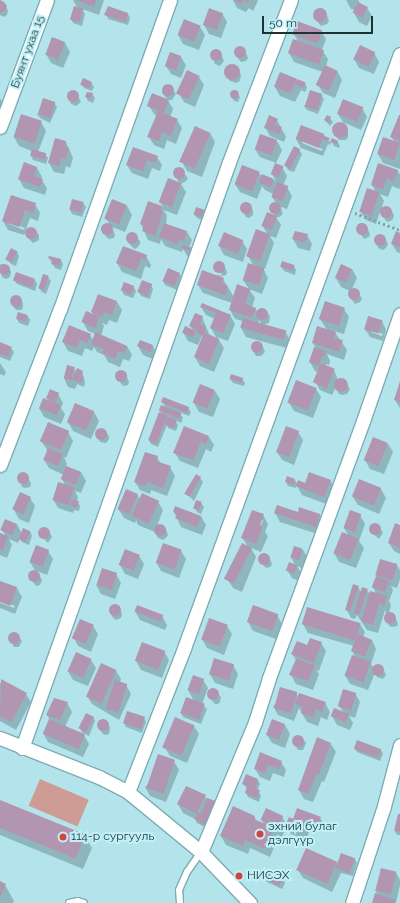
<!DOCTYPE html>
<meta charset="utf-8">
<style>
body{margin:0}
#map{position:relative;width:400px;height:903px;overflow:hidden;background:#b3e4eb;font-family:Raleway,sans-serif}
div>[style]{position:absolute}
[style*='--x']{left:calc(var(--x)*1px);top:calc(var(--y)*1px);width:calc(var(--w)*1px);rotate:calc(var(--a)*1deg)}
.green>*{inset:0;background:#cf9c95;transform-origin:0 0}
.shadow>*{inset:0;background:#0003}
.building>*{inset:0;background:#b296b1;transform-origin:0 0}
.round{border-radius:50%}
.path>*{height:2.5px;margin-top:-1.25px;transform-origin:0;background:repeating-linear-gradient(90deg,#7da4a9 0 2px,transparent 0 5px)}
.roads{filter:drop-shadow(1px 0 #7dacb3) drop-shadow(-1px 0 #7dacb3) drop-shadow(0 1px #7dacb3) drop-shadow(0 -1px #7dacb3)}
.lane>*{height:6px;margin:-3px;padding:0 3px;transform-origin:3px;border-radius:3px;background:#fff}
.street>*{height:13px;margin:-6.5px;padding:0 6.5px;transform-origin:6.5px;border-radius:6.5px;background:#fff}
.dots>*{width:11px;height:11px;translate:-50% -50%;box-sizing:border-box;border:2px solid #c0f1f8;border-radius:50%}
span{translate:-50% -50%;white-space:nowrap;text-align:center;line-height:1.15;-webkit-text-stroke:4px #c0f1f8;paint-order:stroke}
.street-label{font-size:12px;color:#1e3234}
.poi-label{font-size:12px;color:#1e3234}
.left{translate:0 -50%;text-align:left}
.scale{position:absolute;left:262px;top:16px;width:111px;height:18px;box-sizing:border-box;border:2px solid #1e3234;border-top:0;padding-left:5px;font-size:12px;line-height:14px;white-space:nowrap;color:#1e3234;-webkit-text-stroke:3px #c0f1f8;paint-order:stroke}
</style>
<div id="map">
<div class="green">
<i style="left:40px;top:779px;width:53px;height:29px;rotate:23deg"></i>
</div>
<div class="shadow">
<i style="clip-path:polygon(73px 0,104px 0,99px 15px,82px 9px,85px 14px,82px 26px,73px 23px,71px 19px,78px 9px)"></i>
<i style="clip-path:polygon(233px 0,257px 0,258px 1px,253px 11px,249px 8px,246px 12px,237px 8px)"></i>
<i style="clip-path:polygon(346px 0,358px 0,360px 4px,367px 8px,372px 16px,367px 26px,359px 22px,354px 13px,355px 10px,351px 9px)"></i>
<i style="clip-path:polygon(0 1px,4px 3px,8px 11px,7px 15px,4px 17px,0 15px)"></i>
<i style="clip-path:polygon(321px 8px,325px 10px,329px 21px,327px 24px,321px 26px,315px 19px,314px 12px)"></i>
<i style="clip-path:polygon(222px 13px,227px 22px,221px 38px,209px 34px,204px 25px)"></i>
<i style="clip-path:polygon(106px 14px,128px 14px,130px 18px,128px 25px,108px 19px)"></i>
<i style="clip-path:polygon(200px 27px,205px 35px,199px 50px,183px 44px,178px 35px)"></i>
<i style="clip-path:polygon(321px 31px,326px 39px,322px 50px,328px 59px,326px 67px,337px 71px,342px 80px,335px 98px,323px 93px,318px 85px,323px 72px,294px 62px,289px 53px,298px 42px,294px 34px)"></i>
<i style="clip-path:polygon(52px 38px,65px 43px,70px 52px,63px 68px,51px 63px,46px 54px)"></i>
<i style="clip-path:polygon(240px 47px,244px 48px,248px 58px,246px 61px,241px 62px,234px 53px,237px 48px)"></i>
<i style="clip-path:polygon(217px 50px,220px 52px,224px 61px,220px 66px,215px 64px,211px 54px)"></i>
<i style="clip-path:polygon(374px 53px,379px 62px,374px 74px,359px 68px,354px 59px)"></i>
<i style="clip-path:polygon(181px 57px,186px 65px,181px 78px,171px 74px,166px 66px)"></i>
<i style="clip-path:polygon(232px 65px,236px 67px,241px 75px,240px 81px,236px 83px,230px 81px,225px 72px,227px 68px)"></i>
<i style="clip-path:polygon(199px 77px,204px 85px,195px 107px,184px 102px,179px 94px)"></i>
<i style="clip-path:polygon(296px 80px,298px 82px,305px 83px,307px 87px,305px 92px,301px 90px,295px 102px,280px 96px,275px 87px)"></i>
<i style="clip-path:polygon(91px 83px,94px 87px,92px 91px,84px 88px,81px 84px)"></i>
<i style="clip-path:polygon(166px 85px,170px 86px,176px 94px,172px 100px,168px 100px,173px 109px,170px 117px,177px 120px,182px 128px,176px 144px,167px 140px,164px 149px,154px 145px,149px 137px,157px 116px,154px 114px,149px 106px,168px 100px,162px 93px,163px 87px)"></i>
<i style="clip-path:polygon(73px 90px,76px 92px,81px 102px,76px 106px,71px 104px,68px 94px)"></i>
<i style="clip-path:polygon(232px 91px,237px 93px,240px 97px,238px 102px,234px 101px,231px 94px)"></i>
<i style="clip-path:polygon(92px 94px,95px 98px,93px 103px,88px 101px,86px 97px)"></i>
<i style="clip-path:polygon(321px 95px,324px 99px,318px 114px,307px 110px,304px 106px)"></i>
<i style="clip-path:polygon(0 98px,4px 105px,0 116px)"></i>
<i style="clip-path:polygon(54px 103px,57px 107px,50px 123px,40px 118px,37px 114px)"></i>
<i style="clip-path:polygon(362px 108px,367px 117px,361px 130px,343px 122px,338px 114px)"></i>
<i style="clip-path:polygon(400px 116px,400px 169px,383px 163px,378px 154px,395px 142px,391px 137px)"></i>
<i style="clip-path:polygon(330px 118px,333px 122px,330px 126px,325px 120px)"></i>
<i style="clip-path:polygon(277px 120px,286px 137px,284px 142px,270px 136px,265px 127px)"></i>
<i style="clip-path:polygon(41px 122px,46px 131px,38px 152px,45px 154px,48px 158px,46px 164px,33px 160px,31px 156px,32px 151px,19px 146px,14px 137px)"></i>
<i style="clip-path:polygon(340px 123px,348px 131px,348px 138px,346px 140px,339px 140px,333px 133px,333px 128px,336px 124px)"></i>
<i style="clip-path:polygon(210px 133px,215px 142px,202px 177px,187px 171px,182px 162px)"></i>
<i style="clip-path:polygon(evenodd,323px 134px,331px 143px,330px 145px,328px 144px,323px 156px,301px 148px,296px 139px,323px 134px,302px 141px,323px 149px,322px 151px,302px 143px,302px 141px)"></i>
<i style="clip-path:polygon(277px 141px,282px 150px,276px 163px,260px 157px,255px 149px)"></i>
<i style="clip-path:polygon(337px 141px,340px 146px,339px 148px,334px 146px,332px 142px)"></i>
<i style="clip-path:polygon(66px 142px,73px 158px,70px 168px,66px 166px,64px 174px,54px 172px,49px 163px)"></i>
<i style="clip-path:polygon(299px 150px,302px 154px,294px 172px,288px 170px,286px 166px)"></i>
<i style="clip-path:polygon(157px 157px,162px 165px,160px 171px,152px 168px,148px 179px,132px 173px,127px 165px)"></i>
<i style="clip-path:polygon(24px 164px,37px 168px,42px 177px,41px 179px,47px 188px,45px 195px,24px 188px,19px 179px)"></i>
<i style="clip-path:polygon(379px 164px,398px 171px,400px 175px,400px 187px,399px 189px,392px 186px,388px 197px,380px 194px,384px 201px,382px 207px,390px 208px,394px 215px,393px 219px,389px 222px,386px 221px,380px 212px,376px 224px,366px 220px,361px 212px,376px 192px,372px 185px)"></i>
<i style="clip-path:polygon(282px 167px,287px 176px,283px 186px,287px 187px,292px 196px,287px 209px,281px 207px,282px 214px,283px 210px,283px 213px,280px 217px,276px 217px,281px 225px,276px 238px,270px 236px,274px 243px,265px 269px,263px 268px,268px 278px,262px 294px,249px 289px,255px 298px,252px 307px,255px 308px,258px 313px,263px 309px,270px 316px,269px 323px,262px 325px,259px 320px,258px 324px,285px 331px,290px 340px,287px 348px,246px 337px,241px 328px,243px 321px,235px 319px,230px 310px,232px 303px,203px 293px,198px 285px,223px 279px,234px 297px,249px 289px,243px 280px,253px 265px,248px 256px,267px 234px,263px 226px,274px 215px,270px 207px,274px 203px,277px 204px,272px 197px,273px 194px,265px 190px,262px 186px,257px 199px,240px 192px,235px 184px,259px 173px,262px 177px,262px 175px,276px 181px,272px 174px)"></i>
<i style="clip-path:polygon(177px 168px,180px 168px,188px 178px,186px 181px,181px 184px,186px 192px,177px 215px,163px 210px,167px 215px,166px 225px,187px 232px,192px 240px,189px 248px,196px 258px,195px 260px,188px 257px,183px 249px,182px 252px,165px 246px,161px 239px,160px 244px,148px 240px,141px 224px,149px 202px,163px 207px,160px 202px,179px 183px,174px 173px)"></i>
<i style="clip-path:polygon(112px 200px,127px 206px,132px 215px,125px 232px,112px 227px,115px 235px,114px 238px,109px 239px,106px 237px,102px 228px,104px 225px,109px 223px,105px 218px)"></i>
<i style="clip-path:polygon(83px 203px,86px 207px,82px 217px,72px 214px,70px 210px)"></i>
<i style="clip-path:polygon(248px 203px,253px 210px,253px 215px,249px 218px,246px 217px,241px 208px,242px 205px)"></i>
<i style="clip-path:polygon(evenodd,35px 204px,40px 213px,38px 221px,30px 218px,24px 235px,8px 230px,3px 221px,35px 204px,9px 222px,25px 228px,24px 230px,9px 224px,9px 222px)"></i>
<i style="clip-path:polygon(205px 211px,207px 215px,205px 221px,197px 218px,194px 214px)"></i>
<i style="clip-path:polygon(362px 223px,366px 225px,370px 234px,369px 237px,364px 239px,357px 229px,359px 224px)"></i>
<i style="clip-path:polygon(33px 228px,39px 235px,39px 240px,33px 243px,29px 239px,26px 232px,28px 229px)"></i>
<i style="clip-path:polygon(129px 234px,134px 234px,140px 241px,140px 244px,137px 248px,134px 249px,127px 241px)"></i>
<i style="clip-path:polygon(380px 234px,384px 236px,388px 244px,386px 248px,383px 250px,378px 248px,375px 238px)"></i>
<i style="clip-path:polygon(400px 234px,400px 253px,397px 252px,392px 244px)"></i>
<i style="clip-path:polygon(307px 235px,312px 244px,310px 251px,298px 248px,293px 239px)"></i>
<i style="clip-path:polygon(242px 241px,247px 249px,243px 262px,224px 255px,219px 246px)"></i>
<i style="clip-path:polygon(17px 251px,19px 256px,16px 266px,11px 264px,8px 260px)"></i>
<i style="clip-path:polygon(146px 256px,151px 265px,150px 268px,145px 266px,141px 279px,122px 272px,117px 263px)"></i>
<i style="clip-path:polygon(49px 258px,61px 260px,63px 264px,61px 270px,55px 268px)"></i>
<i style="clip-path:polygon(219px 261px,223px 263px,227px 272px,226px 275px,219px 277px,217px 274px,221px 276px,222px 274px,215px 270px,214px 265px)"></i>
<i style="clip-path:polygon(0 264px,7px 265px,11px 272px,10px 277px,6px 279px,2px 277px)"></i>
<i style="clip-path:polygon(294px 266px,296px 270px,295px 275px,284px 271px,281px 267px)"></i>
<i style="clip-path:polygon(168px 269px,180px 274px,182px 278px,177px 290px,165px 285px,163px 281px)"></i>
<i style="clip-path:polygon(352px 269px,357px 278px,352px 289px,357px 290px,362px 299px,360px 302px,355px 304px,350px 297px,350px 291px,341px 287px,336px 278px)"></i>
<i style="clip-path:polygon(17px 273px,35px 280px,37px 284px,35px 291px,17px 284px,14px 280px)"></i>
<i style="clip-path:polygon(48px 277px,51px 281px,46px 294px,42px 292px,39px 288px)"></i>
<i style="clip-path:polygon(151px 285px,153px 289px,150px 299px,141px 296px,139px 292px)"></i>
<i style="clip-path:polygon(133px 286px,136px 291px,133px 298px,124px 295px,122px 291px)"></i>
<i style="clip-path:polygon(18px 296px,23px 303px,23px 308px,21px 310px,16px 310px,11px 303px,13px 297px)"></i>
<i style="clip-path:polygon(117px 302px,122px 310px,117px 323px,109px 320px,107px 325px,102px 323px,104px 326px,101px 336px,127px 346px,132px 355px,129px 361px,123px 359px,120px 367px,108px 362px,104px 355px,97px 352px,94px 347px,92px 351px,85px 348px,82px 356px,68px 351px,63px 342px,90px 335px,93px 340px,96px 334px,88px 331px,83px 322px,94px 316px,92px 312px)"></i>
<i style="clip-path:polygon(201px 307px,230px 315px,235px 324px,228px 341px,217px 337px,224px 348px,214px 372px,200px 366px,195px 357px,203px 337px,202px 336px,198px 345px,188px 341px,183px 332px,193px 330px,190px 326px,202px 317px,210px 336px,217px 339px,211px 328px,215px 319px,206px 315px)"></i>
<i style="clip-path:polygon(344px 309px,349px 317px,344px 334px,334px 331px,347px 350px,344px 360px,327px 354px,330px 361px,329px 365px,326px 364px,326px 366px,334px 370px,338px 380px,342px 379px,345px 381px,350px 389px,347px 394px,343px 395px,339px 394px,336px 387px,332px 395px,320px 390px,315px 381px,318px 372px,315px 371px,310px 362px,314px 348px,316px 349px,313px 343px,327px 330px,320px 319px)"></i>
<i style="clip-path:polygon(19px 313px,28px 316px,30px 320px,28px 326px,19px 323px,17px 319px)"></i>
<i style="clip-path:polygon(evenodd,382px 321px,386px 330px,383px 341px,370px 337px,365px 329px,382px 321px,371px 330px,383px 334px,382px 336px,371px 332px,371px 330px)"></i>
<i style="clip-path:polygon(140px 341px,153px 346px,158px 355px,155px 360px,143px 355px,138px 346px)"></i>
<i style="clip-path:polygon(254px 342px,259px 342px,264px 349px,265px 352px,261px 356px,256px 356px,252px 349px)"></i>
<i style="clip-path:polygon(0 343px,11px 348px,14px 352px,10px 361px,0 357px)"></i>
<i style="clip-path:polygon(0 363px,6px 372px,4px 376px,1px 374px,0 375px)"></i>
<i style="clip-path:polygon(74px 368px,76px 372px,82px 371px,85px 382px,84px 387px,77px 384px,75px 389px,68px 387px,64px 378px)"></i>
<i style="clip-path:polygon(122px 371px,125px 372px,129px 382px,128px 385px,123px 386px,116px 377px,118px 372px)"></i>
<i style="clip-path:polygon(230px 379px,242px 379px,245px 383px,244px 386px,233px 383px)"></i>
<i style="clip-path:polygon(400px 384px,400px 408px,395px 400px)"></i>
<i style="clip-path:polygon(316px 389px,321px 397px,313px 418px,294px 411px,289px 403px)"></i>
<i style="clip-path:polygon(215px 391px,220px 399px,213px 417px,199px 412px,194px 403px)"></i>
<i style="clip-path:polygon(58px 394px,63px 403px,61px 408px,65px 414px,61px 424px,44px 417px,39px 408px,49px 402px,47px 398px)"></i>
<i style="clip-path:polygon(162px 402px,188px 408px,191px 412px,189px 416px,179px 412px,183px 418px,181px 423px,175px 420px,178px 425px,176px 431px,168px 428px,167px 425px,158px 447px,151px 444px,149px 440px,162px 415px,160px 411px,166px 408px)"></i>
<i style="clip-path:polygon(76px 404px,94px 412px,99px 421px,91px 439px,73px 431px,68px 422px)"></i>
<i style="clip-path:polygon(103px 429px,109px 436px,109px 439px,106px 443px,100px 442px,96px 432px,98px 430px)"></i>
<i style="clip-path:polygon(68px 432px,73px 441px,66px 458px,64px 457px,67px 464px,66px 466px,81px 472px,86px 481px,81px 493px,75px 491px,78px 497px,77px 501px,80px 506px,79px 511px,74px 510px,73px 513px,58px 508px,53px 499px,65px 485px,62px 479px,64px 475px,49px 468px,44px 460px,48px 451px,41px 441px)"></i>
<i style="clip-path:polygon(298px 432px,303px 440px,294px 465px,282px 460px,277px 452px)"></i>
<i style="clip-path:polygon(209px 437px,214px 445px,211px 452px,206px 449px,198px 468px,180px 461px,175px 453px)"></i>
<i style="clip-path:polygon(388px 444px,393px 452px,384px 474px,370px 469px,365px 460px)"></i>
<i style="clip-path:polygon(157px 457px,161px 464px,170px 467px,175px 476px,167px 496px,151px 490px,150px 494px,140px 490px,135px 482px)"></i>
<i style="clip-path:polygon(24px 473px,27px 475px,31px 484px,30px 487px,25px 488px,22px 487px,18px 477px)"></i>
<i style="clip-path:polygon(200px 478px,203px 482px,194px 501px,188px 495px)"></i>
<i style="clip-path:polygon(295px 480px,298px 485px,330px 480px,335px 489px,329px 505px,302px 495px,297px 486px,296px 488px,288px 486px,286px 482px)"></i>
<i style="clip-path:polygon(360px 481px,381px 489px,386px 498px,379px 514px,358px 505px,353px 497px)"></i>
<i style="clip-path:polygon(137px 494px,140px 500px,158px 502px,163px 510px,157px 526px,160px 524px,165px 527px,168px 535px,166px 538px,163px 540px,158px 538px,155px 532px,138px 525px,136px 520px,135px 523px,124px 518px,119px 510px)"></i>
<i style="clip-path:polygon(30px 498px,35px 506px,29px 523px,19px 519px,14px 510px)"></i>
<i style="clip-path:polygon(201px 503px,204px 507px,201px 514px,197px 512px,195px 508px)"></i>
<i style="clip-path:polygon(174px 512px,201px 516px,206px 525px,202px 535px,181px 527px)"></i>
<i style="clip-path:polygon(275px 513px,320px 515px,325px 523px,321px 535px,280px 522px)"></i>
<i style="clip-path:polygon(evenodd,263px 515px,268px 524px,265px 532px,268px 536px,261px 552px,251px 548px,256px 557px,242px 592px,233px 588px,228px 580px,248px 547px,242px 537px,263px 515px,261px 520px,263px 520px,259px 530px,261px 520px)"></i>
<i style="clip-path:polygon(360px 515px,365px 524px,359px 541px,364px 548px,356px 568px,339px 562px,334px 553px,349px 536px,344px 528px)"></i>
<i style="clip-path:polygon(17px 524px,22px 534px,30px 531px,32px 536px,29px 545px,22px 542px,20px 538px,18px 543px,9px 539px,12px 545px,7px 558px,0 555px,0 534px,6px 536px,2px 530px)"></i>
<i style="clip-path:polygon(374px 524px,379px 526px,383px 533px,379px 539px,370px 531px,370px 527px)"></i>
<i style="clip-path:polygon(400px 526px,400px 554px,394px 551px,389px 543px)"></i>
<i style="clip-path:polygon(43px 528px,48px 529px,52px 537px,48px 543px,39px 534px,39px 531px)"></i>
<i style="clip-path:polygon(295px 547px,303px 550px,308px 558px,304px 569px,297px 566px,302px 574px,299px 581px,292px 578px,287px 570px,295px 565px,291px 557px)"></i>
<i style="clip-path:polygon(48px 551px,53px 559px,47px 575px,37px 571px,42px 580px,40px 585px,36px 586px,29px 576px,33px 571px,36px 572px,30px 562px)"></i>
<i style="clip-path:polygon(181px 551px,186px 559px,179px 578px,161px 571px,156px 562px)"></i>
<i style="clip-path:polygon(263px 554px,268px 555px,270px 559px,272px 564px,270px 567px,266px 568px,260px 562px,260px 555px)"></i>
<i style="clip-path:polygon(139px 556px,144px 564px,138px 579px,125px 574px,120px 565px)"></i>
<i style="clip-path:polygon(397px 565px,400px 570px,400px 579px,397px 588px,391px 586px,393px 590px,389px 601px,391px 605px,389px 613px,394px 614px,398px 624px,397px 626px,392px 627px,389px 626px,385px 610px,378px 633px,367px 630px,357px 615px,355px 619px,351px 618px,346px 609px,358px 587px,361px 592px,367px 590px,370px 594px,376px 594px,373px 587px,376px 577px,378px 578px,376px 575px)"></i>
<i style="clip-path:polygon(116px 574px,121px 583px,115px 599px,101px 594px,96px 585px)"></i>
<i style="clip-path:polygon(0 582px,17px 588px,22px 597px,15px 614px,0 608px,0 603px,14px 608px,15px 606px,0 601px)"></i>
<i style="clip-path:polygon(112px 606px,119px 607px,122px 614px,121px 618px,116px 620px,113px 618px,109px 610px)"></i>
<i style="clip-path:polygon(135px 611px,162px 616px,167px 625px,165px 630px,140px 620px)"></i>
<i style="clip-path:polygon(277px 615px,282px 624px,276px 639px,253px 631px,248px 622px)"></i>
<i style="clip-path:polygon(303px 624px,360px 624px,365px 632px,363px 637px,372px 640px,376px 649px,371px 664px,374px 669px,376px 665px,379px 665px,383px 668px,386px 675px,383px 679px,377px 677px,375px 673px,368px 690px,350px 684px,345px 675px,355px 657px,352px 651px,354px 646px,308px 633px)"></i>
<i style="clip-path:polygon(93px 626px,98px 634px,91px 652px,78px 646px,74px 638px)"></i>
<i style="clip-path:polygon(227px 626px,232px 634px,224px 655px,207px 648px,202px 639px)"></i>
<i style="clip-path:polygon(15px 633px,22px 641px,19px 647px,14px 647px,10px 640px,10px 636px)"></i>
<i style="clip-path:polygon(321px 643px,326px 651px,319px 671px,316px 670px,319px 674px,313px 690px,296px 684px,291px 675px,296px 660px,292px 654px,308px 646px)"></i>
<i style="clip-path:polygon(164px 651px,169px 660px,162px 678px,141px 670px,136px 661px)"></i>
<i style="clip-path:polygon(91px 660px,96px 668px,88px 686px,73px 680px,68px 671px)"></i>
<i style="clip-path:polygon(233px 665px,238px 674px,233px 689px,215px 683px,210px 674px)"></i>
<i style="clip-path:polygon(116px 671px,121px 679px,120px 682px,126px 685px,131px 694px,119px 720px,92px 704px,87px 696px)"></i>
<i style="clip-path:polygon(2px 680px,26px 694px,31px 702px,16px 730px,0 721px,0 684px)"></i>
<i style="clip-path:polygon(203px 680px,208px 688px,202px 704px,207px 709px,201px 724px,183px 717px,181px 713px,194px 701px,188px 690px)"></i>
<i style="clip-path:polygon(214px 689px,221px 697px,220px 702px,218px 704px,215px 704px,208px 696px,211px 690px)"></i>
<i style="clip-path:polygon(296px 693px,299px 698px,325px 703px,330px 712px,327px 720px,321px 717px,318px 726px,307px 722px,299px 708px,294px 721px,278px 715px,273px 706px)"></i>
<i style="clip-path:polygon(355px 693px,360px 702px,355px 718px,349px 716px,353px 723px,350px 730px,337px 725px,332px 716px,343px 712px,339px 706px)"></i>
<i style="clip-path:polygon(67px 703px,72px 712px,65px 727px,84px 735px,80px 729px,93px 717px,95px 721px,89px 736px,83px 733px,89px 744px,83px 757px,48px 742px,43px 733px,51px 722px,47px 715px)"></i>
<i style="clip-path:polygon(144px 718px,146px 722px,142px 733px,126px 727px,124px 723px)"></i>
<i style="clip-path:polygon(101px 721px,106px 721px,108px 723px,110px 728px,109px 734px,105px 735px,102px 733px,98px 725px)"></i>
<i style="clip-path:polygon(272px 721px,285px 725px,290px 734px,285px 748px,272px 743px,267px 735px)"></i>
<i style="clip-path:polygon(194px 726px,199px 734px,187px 763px,170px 756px,165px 748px)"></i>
<i style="clip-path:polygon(296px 736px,301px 736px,306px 743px,303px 750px,298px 750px,293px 742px)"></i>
<i style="clip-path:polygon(331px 744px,336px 752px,324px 782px,322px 781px,313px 802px,304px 799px,299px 790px)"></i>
<i style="clip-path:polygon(354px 748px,381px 750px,383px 754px,380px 761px,357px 752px)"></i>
<i style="clip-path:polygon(261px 754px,281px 762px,286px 770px,284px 777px,273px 773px,270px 781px,260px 777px,255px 769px)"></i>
<i style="clip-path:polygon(174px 761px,179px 770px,166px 802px,150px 796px,145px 787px)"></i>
<i style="clip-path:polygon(247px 776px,258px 780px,260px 784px,257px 791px,261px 795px,259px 802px,248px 797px,246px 793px,248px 789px,243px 784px)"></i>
<i style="clip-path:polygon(205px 796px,206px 798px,218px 803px,209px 829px,197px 823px,195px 819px,183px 813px,178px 804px)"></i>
<i style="clip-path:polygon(0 801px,84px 835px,92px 848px,83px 869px,0 835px)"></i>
<i style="clip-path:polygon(298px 809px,320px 818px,325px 827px,323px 832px,311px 827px,306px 840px,291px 834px,287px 826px,282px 837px,276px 834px,278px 838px,270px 857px,250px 848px,248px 854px,226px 845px,221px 836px,254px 816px,257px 822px,264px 825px,262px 820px,282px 817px,287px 825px,293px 820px)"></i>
<i style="clip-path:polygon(400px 815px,400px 835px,397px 835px,395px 831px)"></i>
<i style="clip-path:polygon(307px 849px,337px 863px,338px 866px,355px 859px,357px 863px,353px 876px,341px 873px,332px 892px,303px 878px,298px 870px)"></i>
<i style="clip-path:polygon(396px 873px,400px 880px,400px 885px,396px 903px,373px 903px,378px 895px,375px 890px)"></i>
<i style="clip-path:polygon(264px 878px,283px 879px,285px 883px,282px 889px,267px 882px)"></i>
<i style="clip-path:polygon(0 883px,5px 885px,14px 901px,13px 903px,0 903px)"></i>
</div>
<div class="building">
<i style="clip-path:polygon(0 0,4px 2px,7px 6px,5px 11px,0 13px)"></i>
<i style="clip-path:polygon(76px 0,96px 0,94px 7px)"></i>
<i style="clip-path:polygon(233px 0,249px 0,248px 3px,244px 0,242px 4px)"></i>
<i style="left:358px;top:2px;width:11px;height:12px;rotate:27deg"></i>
<i style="left:74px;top:6px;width:10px;height:14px;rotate:17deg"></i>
<i style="clip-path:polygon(108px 6px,128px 13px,126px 22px,104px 15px)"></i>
<i class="round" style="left:313px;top:8px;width:14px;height:14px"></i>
<i style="left:209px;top:8px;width:15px;height:18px;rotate:20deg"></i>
<i style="left:184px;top:19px;width:18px;height:17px;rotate:22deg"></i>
<i style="left:297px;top:21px;width:27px;height:14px;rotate:20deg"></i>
<i style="left:52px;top:37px;width:14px;height:19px;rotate:21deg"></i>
<i style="left:293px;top:39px;width:33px;height:15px;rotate:20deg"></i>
<i style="left:360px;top:45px;width:17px;height:16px;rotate:25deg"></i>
<i class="round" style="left:234px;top:46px;width:12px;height:12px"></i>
<i class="round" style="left:210px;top:49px;width:12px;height:12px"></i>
<i style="left:170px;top:52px;width:12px;height:15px;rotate:20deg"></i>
<i class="round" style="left:224px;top:64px;width:16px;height:16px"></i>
<i style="left:325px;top:65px;width:14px;height:22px;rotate:25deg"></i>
<i style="left:187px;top:70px;width:14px;height:26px;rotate:25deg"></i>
<i style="left:280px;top:72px;width:18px;height:16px;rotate:22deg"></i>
<i style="left:83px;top:78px;width:10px;height:7px;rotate:24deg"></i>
<i style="left:297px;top:79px;width:9px;height:6px;rotate:21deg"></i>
<i class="round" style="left:162px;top:84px;width:12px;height:12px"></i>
<i class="round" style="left:229.5px;top:89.5px;width:9px;height:9px"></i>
<i class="round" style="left:67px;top:90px;width:12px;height:12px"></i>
<i style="left:310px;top:90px;width:13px;height:17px;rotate:18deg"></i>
<i style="clip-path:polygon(87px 92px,93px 93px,91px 99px,85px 97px)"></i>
<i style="left:152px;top:93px;width:18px;height:14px;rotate:22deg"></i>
<i style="left:43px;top:98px;width:13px;height:17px;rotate:18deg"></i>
<i style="left:343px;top:99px;width:22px;height:16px;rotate:22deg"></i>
<i style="clip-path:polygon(158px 111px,178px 119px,171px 136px,162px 132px,159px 141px,147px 137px)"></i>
<i style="left:21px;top:114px;width:22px;height:24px;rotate:18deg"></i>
<i style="clip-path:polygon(269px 115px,278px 119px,275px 125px,282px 127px,279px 134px,264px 128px)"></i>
<i style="clip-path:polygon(327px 115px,331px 117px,328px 123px,324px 120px)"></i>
<i style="clip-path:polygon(399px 115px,400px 115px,400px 141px,390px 137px)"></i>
<i class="round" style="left:332px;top:122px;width:16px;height:16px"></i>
<i style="left:301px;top:125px;width:25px;height:15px;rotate:21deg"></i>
<i style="left:195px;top:126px;width:17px;height:39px;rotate:24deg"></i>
<i style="left:260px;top:134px;width:18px;height:16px;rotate:19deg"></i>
<i style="clip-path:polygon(324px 136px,330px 138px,328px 141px,323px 139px)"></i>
<i style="left:383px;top:137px;width:18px;height:18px;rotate:19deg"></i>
<i style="clip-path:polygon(55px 138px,66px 141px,65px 147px,69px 148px,65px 160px,61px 158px,59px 166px,48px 163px)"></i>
<i style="clip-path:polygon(332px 138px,338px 141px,337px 144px,330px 142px)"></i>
<i style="left:294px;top:146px;width:7px;height:22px;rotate:27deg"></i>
<i style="clip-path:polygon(133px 147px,158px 156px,155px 163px,147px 160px,143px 171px,126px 165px)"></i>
<i style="left:32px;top:149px;width:15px;height:7px;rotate:16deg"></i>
<i style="clip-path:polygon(24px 162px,37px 167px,34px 176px,43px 179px,40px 187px,18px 179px)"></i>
<i style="left:275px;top:163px;width:9px;height:12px;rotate:21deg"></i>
<i style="clip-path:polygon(378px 163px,398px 170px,394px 181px,387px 178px,383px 189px,371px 185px)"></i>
<i style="left:242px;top:165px;width:19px;height:21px;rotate:21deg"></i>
<i class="round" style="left:173px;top:167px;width:12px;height:12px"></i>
<i style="left:262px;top:174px;width:13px;height:9px;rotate:23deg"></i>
<i style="left:168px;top:178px;width:14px;height:26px;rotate:21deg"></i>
<i style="left:277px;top:182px;width:12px;height:16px;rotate:20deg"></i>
<i style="left:367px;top:188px;width:13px;height:25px;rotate:18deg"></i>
<i style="clip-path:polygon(11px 195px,36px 203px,33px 213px,25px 210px,19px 227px,2px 221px)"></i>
<i style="left:72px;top:199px;width:12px;height:11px;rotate:14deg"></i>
<i style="left:112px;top:199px;width:16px;height:21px;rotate:22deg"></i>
<i style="clip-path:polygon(148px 201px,162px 206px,161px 211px,163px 212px,155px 236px,142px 231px,144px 226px,140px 224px)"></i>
<i class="round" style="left:240px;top:202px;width:12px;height:12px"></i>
<i class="round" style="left:269px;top:202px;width:12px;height:12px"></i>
<i class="round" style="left:380px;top:206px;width:12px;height:12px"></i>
<i style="left:196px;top:207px;width:9px;height:8px;rotate:18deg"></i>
<i style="left:267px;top:212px;width:11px;height:15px;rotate:22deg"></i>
<i class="round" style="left:101px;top:223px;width:12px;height:12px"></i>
<i class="round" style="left:356px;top:223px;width:12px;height:12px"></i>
<i style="clip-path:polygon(164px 223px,187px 231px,184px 241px,179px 240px,177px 244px,159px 237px)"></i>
<i class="round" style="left:25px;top:227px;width:12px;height:12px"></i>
<i style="left:256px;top:229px;width:15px;height:29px;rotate:20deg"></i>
<i style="clip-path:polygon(295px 231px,308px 234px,305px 243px,292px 239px)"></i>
<i style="clip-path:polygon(396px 231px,400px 233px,400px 247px,391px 244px)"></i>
<i class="round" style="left:126px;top:232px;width:12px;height:12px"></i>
<i style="left:224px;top:232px;width:21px;height:15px;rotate:23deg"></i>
<i class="round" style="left:374px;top:234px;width:12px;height:12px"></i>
<i style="clip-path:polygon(183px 245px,192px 248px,190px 251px,181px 248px)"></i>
<i style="clip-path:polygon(123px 246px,147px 255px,145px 260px,141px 258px,136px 271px,116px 263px)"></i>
<i style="left:11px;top:248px;width:7px;height:13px;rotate:27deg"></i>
<i style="clip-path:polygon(49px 256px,61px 259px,59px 266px,51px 264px,53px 260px,48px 258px)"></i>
<i class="round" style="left:213px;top:261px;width:12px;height:12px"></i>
<i style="left:282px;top:261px;width:13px;height:6px;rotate:18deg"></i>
<i style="left:248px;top:263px;width:17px;height:18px;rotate:17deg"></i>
<i class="round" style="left:-1.5px;top:263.5px;width:11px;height:11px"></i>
<i style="left:341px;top:264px;width:12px;height:15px;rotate:24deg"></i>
<i style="left:168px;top:268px;width:13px;height:14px;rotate:23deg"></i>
<i style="clip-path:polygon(202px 270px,224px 278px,222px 284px,228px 286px,225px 295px,197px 285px)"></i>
<i style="left:16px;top:272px;width:20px;height:9px;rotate:20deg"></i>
<i style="left:43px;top:274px;width:6px;height:15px;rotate:18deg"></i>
<i style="left:142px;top:280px;width:11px;height:13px;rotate:22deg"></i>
<i style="left:124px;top:282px;width:11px;height:9px;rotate:22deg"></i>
<i style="clip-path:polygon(237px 284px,250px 289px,245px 304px,256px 308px,252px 318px,229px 310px)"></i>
<i class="round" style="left:348px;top:288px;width:12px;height:12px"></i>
<i style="clip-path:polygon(98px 294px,117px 301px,112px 315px,104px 312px,103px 317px,91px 312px)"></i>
<i class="round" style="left:10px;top:295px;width:12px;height:12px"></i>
<i style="left:325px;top:301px;width:21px;height:19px;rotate:19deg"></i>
<i style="clip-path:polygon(202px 303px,231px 315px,223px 333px,210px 328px,216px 313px,200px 307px)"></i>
<i class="round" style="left:256px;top:308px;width:12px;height:12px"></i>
<i style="left:86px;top:311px;width:15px;height:12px;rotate:23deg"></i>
<i style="left:18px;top:312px;width:10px;height:7px;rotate:17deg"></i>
<i style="clip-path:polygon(195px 313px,203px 316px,200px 324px,206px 327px,204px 332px,219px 339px,209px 364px,194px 357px,203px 335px,196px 333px,198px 330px,189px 326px)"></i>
<i style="left:368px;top:316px;width:15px;height:14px;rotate:16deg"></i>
<i style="left:243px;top:318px;width:45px;height:10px;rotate:16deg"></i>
<i style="clip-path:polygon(69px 325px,91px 334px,87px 343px,80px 340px,77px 348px,62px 342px)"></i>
<i style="left:185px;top:326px;width:12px;height:7px;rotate:24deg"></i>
<i style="clip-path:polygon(317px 326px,336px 332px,334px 338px,343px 340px,339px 352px,312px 343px)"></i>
<i style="clip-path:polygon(95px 332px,127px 346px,124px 353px,118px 351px,115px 359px,102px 353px,104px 349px,91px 344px)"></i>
<i style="clip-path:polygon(140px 340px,153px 345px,150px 352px,137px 346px)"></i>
<i class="round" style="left:251px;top:341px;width:12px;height:12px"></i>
<i style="clip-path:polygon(0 342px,12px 347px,8px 357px,0 354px)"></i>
<i style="clip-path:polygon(314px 347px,326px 351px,324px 357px,322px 356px,319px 366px,309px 362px)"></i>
<i style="left:321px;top:363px;width:15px;height:21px;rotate:23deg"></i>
<i style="left:67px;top:365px;width:8px;height:14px;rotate:14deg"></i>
<i style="clip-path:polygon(77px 368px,83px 371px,81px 376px,84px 377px,81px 383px,72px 380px)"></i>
<i class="round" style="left:115px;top:370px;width:12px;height:12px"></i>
<i style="left:231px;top:374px;width:13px;height:5px;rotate:18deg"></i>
<i class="round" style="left:334px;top:378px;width:14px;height:14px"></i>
<i style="left:296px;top:380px;width:22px;height:24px;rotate:21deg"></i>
<i style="clip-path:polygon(400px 381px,400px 402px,394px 400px)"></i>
<i style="left:200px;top:384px;width:16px;height:20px;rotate:22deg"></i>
<i style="left:50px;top:389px;width:10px;height:10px;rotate:24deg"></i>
<i style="clip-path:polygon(163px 397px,189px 407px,187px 413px,161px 402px)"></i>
<i style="left:43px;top:398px;width:19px;height:11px;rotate:21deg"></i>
<i style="left:75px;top:403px;width:21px;height:21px;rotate:23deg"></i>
<i style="left:161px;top:405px;width:22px;height:6px;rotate:22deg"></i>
<i style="left:159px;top:412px;width:9px;height:30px;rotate:21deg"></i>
<i style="clip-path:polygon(167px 417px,177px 420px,174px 428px,165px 424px)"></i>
<i style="left:48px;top:422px;width:23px;height:21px;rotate:23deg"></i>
<i style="clip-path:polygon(184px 426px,209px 436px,206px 444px,201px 441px,194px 460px,173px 453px)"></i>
<i style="left:286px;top:426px;width:14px;height:28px;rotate:21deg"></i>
<i class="round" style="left:95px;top:428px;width:12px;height:12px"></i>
<i style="left:373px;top:437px;width:16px;height:25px;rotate:22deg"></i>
<i style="left:48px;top:448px;width:16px;height:13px;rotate:22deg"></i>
<i style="clip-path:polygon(145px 452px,158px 456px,156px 461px,171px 466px,163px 488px,147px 482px,145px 486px,134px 482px)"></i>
<i style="left:66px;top:466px;width:16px;height:14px;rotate:22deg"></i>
<i class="round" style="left:17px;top:472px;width:12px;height:12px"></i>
<i style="clip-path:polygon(309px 472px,331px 480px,324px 497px,296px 486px,298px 480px,305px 483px)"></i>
<i style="left:196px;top:474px;width:6px;height:23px;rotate:31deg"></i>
<i style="clip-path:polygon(287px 476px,295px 479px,294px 485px,285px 482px)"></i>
<i style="left:359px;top:479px;width:24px;height:19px;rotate:22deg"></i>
<i style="left:58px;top:482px;width:17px;height:19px;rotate:17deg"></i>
<i style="left:126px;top:489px;width:13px;height:22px;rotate:23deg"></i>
<i style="left:20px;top:492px;width:12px;height:19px;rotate:24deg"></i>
<i style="left:142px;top:493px;width:19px;height:25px;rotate:25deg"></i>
<i style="clip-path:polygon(72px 499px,79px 501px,76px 508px,70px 505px)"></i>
<i style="left:196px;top:500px;width:6px;height:9px;rotate:18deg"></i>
<i style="clip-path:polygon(277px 505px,298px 512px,299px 507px,320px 514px,316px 527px,274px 513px)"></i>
<i style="clip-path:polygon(175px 506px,201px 516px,197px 527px,175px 518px,177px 514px,173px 512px)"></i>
<i style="clip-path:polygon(252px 510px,264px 514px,260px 525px,263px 526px,256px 544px,241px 538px)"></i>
<i style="left:350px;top:510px;width:12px;height:19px;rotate:20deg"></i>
<i style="left:5px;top:519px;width:13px;height:12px;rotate:23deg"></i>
<i class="round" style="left:369px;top:523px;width:12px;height:12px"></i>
<i style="clip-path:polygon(395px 523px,400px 525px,400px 548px,388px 543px)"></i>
<i class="round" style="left:154px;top:524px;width:12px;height:12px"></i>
<i class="round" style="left:38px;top:527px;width:12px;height:12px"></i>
<i style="left:23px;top:528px;width:8px;height:12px;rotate:23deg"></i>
<i style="left:342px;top:532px;width:18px;height:23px;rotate:22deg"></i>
<i style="clip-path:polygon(0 533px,8px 536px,3px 550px,0 549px)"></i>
<i style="left:163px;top:543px;width:20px;height:21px;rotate:20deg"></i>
<i style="left:242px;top:543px;width:11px;height:40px;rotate:27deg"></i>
<i style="left:36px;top:545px;width:14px;height:18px;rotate:21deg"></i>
<i style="left:294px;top:546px;width:9px;height:12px;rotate:18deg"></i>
<i style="left:125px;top:549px;width:16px;height:17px;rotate:22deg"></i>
<i class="round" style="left:258px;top:553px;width:12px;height:12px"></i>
<i style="left:380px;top:559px;width:18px;height:17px;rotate:16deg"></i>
<i style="left:289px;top:562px;width:9px;height:9px;rotate:21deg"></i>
<i style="left:102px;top:568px;width:16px;height:18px;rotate:18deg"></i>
<i class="round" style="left:28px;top:570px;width:12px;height:12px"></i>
<i style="left:376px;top:576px;width:14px;height:12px;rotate:21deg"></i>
<i style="clip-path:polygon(0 581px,17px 587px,10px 606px,0 602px)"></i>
<i style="clip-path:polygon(353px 584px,359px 586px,350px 611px,345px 610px)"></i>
<i style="left:362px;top:587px;width:6px;height:27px;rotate:18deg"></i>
<i style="clip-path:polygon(370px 591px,387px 596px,384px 605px,380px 604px,380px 600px,373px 625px,361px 621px)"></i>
<i class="round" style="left:109px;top:604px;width:12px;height:12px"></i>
<i style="left:137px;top:605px;width:28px;height:7px;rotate:21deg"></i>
<i style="left:253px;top:605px;width:27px;height:18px;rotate:20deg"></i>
<i style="left:307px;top:607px;width:56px;height:18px;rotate:17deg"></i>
<i class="round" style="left:384px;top:612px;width:12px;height:12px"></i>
<i style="left:209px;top:618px;width:20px;height:23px;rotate:20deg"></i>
<i style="left:80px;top:619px;width:15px;height:21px;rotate:23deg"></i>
<i class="round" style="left:8px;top:632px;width:12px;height:12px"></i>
<i style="left:358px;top:634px;width:15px;height:18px;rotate:23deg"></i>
<i style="clip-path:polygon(310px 638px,322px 642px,314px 663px,291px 654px,297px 641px,307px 645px)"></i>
<i style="left:142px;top:642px;width:25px;height:20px;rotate:21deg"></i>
<i style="left:76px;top:652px;width:17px;height:21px;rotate:24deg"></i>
<i style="left:352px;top:655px;width:20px;height:22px;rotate:20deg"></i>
<i style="left:214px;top:658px;width:21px;height:17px;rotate:17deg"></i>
<i style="clip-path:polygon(296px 659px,315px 665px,308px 681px,289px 675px)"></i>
<i style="left:101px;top:663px;width:17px;height:37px;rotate:24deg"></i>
<i class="round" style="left:372px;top:664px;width:12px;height:12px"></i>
<i style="left:193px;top:675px;width:12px;height:16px;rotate:20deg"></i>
<i style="clip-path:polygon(1px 679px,27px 693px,11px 722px,0 716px)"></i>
<i style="left:115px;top:680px;width:13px;height:30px;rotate:18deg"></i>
<i style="left:280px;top:687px;width:18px;height:22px;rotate:16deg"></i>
<i class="round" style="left:207px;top:688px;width:12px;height:12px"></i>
<i style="left:343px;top:689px;width:14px;height:18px;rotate:17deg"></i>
<i style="clip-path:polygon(299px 693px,326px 702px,322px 712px,316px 709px,313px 718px,301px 713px,303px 707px,295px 704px)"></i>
<i style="left:186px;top:697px;width:20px;height:17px;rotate:20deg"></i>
<i style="clip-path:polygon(54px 698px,68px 702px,60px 720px,46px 715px)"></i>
<i style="left:334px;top:708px;width:16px;height:9px;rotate:22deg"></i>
<i style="left:127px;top:711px;width:19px;height:13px;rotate:18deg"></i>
<i style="left:86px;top:713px;width:9px;height:17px;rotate:27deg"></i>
<i style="left:175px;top:717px;width:21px;height:33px;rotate:23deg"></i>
<i class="round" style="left:97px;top:719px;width:12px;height:12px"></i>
<i style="left:49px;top:719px;width:39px;height:16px;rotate:23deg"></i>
<i style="left:272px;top:719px;width:14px;height:17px;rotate:21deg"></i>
<i class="round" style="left:292px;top:735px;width:12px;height:12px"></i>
<i style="clip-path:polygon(317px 737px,331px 743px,319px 774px,317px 773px,308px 794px,298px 790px)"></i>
<i style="left:357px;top:740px;width:26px;height:9px;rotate:21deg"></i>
<i style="clip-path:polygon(260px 752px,282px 761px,279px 769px,268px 765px,265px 773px,254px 769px)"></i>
<i style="left:158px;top:754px;width:18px;height:36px;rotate:19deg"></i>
<i style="clip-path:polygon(246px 774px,258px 779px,255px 789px,260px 790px,257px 798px,245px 793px,247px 786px,242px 784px)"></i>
<i style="clip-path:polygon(186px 786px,206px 795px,197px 812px,201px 814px,207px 798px,219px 802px,206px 826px,194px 819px,197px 814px,177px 804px)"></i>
<i style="left:0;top:800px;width:92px;height:26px;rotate:22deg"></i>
<i style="clip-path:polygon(233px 806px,255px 816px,254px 819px,274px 828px,265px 849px,245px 840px,243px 846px,220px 836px)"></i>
<i style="left:266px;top:808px;width:19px;height:13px;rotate:25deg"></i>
<i style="clip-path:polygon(297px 808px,321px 817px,318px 824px,306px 819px,301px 832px,285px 826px,289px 817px,293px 819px)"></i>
<i style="clip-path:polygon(398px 814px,400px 814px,400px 832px,394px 831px)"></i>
<i style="left:306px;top:848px;width:34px;height:24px;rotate:24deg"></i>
<i style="left:341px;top:853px;width:15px;height:16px;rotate:20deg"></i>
<i style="left:381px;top:868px;width:16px;height:23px;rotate:14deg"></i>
<i style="left:267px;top:870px;width:18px;height:9px;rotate:27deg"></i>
<i style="clip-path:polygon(0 881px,6px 884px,0 898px)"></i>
<i style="clip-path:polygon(375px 893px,395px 900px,394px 903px,372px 903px)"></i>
</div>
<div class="path">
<i style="--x:355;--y:213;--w:48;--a:20.7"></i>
</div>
<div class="roads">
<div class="lane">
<i style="--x:69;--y:903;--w:9;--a:-13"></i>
<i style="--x:78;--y:901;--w:6;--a:18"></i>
<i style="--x:180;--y:903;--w:13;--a:-94"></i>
<i style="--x:179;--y:890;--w:20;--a:-66"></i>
<i style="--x:187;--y:872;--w:24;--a:-55"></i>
</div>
<div class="street">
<i style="--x:0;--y:127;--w:135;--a:-69.7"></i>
<i style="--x:0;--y:465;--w:167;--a:-69"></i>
<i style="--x:60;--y:309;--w:328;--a:-70.4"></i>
<i style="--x:0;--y:738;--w:106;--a:21.5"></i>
<i style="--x:99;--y:777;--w:33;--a:27"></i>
<i style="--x:128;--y:792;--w:94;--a:39.4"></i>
<i style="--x:201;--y:852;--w:71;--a:46.1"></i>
<i style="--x:22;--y:748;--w:621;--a:-70.54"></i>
<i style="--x:229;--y:162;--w:173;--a:-69.1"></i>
<i style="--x:128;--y:792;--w:155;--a:-68.7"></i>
<i style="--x:184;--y:648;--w:632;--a:-70.02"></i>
<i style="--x:201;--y:852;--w:141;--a:-67.4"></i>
<i style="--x:255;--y:722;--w:46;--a:-72.3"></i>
<i style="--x:269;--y:678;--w:274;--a:-69.9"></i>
<i style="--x:363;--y:421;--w:113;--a:-70.9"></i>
<i style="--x:352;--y:903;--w:102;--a:-71.7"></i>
<i style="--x:384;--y:806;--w:63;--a:-75.3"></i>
</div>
</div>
<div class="dots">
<i style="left:260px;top:834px;background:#d3453c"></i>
<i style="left:63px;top:837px;background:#d3453c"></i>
<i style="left:239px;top:876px;background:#d3453c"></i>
</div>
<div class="street-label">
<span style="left:28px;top:52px;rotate:-70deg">Буянт ухаа 15</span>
</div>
<div class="poi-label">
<span class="left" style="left:268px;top:834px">эхний булаг<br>дэлгүүр</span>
<span class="left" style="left:71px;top:837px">114-р сургууль</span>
<span class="left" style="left:247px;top:876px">НИСЭХ</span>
</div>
<div class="scale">50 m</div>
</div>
